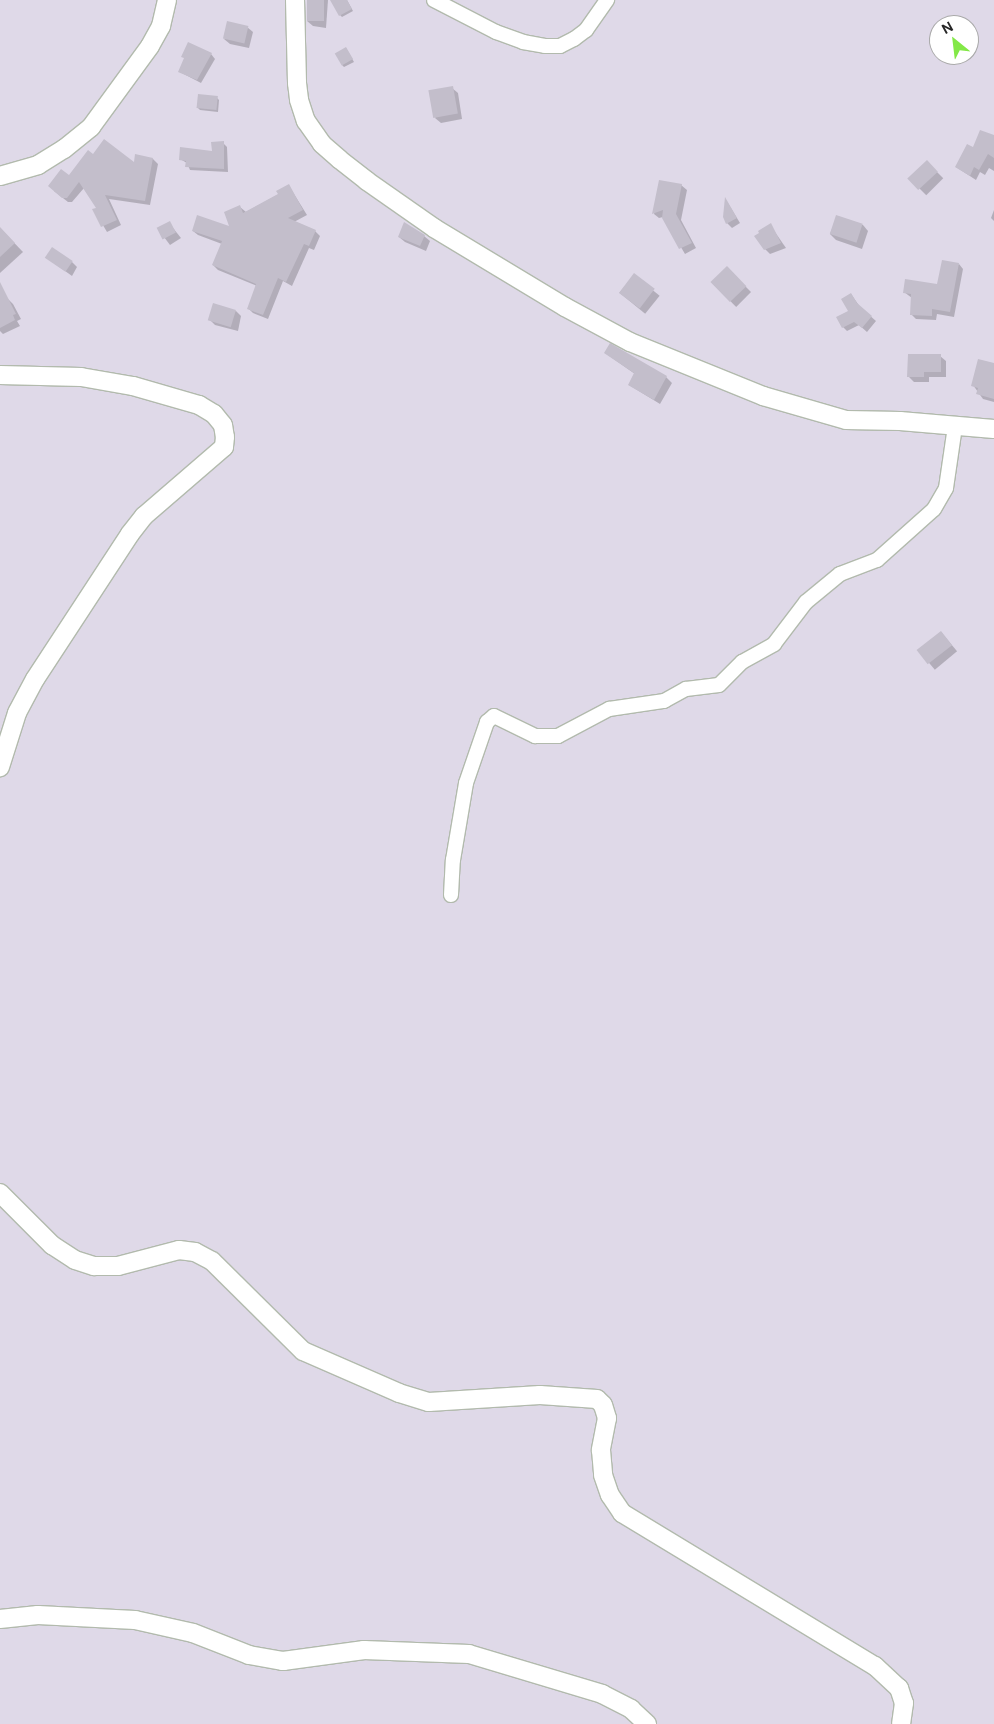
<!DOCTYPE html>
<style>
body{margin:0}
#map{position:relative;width:994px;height:1724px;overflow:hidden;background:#dfd9e8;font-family:"DM Sans",sans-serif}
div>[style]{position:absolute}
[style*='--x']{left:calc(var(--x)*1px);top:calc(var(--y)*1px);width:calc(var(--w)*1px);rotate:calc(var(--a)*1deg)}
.shadow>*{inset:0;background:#0003;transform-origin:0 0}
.building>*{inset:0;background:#c3becb;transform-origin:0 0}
.roads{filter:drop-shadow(1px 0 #b2baad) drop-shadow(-1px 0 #b2baad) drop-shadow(0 1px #b2baad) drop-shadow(0 -1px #b2baad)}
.minor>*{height:14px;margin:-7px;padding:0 7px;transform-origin:7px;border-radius:7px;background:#fff}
.tertiary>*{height:18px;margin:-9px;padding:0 9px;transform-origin:9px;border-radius:9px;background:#fff}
span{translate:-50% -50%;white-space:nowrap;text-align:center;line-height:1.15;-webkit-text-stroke:5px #fff;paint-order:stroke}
.north{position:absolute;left:929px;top:15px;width:50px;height:50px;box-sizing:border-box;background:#fff;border:1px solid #a9a9a9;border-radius:50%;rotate:331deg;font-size:14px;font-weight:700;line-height:20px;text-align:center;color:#272727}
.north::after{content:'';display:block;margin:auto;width:18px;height:22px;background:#83e847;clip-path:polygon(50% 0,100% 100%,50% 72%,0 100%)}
</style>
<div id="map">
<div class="shadow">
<i style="clip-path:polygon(307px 0,328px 0,326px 28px,313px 26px,307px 21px)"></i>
<i style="clip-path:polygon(340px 0,347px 0,353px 11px,342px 17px,340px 15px)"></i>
<i style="clip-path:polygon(247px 27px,253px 32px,249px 48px,230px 44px,224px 39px)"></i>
<i style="clip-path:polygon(346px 48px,354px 62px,344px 67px,342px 65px)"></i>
<i style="clip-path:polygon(211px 54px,215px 59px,201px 83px,180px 72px)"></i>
<i style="clip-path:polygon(452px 88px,458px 93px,462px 119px,441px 123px,435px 118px)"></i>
<i style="clip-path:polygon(217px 98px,219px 100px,218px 112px,200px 110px,197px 107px)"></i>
<i style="clip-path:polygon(994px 137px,994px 171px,989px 168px,985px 175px,980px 172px,976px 180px,956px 167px,973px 149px)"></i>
<i style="clip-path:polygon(223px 143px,227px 147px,228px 172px,190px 170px,187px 163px,180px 159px,213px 153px)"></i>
<i style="clip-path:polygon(93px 156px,135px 164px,136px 156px,153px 159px,158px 164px,150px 205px,109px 199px,121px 225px,107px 232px,94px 210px,97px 208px,84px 188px,72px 202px,68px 202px,54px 191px)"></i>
<i style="left:927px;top:162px;width:23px;height:24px;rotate:45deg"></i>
<i style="clip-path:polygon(660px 181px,681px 185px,687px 190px,681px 220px,696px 248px,685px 254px,663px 217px,659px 218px,654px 214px)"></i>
<i style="clip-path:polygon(289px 186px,307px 215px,294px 222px,315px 231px,320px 236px,314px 250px,309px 248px,292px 286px,283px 281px,268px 319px,253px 313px,248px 308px,257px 286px,218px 270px,213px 265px,222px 244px,198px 235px,193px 231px,231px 228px,240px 207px,246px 212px,279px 194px)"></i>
<i style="clip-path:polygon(726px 200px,740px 223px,732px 228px,727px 223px)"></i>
<i style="clip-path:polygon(994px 210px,994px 221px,991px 218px)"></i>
<i style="clip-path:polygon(837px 216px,863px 225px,868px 231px,862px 249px,836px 240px,830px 234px)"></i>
<i style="clip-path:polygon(169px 223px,181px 238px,170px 245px,158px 229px)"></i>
<i style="clip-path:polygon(770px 225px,786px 248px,770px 254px,765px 249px)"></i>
<i style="clip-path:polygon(0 228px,23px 252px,0 273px)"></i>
<i style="clip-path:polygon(424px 236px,430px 241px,426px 251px,405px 242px,399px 237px)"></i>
<i style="clip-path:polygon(47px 258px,72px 262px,77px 267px,72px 276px)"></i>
<i style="clip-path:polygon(959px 264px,963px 269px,954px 317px,937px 314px,936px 320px,916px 319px,911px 314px,912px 298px,904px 292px,938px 285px)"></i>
<i style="left:727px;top:268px;width:34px;height:21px;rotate:45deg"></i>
<i style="left:634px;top:275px;width:33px;height:23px;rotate:39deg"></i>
<i style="clip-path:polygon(851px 294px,860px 307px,876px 321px,867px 332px,859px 325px,847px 331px,843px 327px,850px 312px)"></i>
<i style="clip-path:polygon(0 297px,7px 298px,13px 304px,21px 319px,17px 321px,20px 326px,3px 334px,0 331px)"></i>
<i style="clip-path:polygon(236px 311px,241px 316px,238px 331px,215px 325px,209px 319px)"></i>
<i style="clip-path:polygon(610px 345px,666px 377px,672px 383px,660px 404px,629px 385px,635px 374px,605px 353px)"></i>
<i style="clip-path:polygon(940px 356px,946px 361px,946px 377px,929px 377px,929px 382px,914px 382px,909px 377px)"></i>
<i style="clip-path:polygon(994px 365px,994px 402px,983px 399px,973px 385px)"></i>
<i style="left:941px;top:632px;width:25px;height:29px;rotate:50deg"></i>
</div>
<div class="building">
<i style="left:307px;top:0;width:17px;height:21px"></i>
<i style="clip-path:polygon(330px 0,347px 0,352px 9px,339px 16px)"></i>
<i style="left:227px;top:21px;width:22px;height:18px;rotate:13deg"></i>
<i style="clip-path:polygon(188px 42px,212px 53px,197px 80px,178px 72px,184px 58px,181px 57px)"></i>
<i style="left:346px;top:47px;width:14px;height:13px;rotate:60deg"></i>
<i style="left:453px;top:86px;width:28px;height:25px;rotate:80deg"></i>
<i style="left:198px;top:94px;width:20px;height:14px;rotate:6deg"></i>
<i style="clip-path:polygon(980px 130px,994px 135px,994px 158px,988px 154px,979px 170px,974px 167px,970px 176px,955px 167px,967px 144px,973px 147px)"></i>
<i style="clip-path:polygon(104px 139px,134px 162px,135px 154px,153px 158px,145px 201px,105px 195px,117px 220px,101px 227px,92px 209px,96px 208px,79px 182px,67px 198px,62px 198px,48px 186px,61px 169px,69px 175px,88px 150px,93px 154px)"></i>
<i style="clip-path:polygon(224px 141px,224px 169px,185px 167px,186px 161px,179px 160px,180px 147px,212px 151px,211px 142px)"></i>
<i style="left:927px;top:160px;width:16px;height:27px;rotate:47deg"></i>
<i style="clip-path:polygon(659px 180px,682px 184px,676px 214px,692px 243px,679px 249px,662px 218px,663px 210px,652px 214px)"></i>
<i style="clip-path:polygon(289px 184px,303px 210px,288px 218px,316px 230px,309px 246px,304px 244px,286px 282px,278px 278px,263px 315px,247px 309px,256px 284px,212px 265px,222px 241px,192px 231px,197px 215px,229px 226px,224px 212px,240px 205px,243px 213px,278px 194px,276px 191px)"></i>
<i style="clip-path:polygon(725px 197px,737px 218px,726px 224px,723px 217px)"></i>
<i style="left:836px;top:215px;width:28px;height:20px;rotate:18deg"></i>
<i style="left:170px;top:221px;width:13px;height:15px;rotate:63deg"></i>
<i style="clip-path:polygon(404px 222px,425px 235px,420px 246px,398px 237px)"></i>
<i style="clip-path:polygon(771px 223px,781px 243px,764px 250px,754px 236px,759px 233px,758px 231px)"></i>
<i style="clip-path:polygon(0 227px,15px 243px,0 257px)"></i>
<i style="left:52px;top:247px;width:25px;height:13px;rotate:34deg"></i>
<i style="clip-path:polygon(942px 260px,959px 263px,950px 312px,932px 309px,932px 316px,910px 315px,911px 294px,903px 293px,905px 279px,937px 284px)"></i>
<i style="left:727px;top:266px;width:28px;height:23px;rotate:46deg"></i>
<i style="left:634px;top:273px;width:26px;height:25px;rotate:37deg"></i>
<i style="clip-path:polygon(0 282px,16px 314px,13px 315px,15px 320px,0 328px)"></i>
<i style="clip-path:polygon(851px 293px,857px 303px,872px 316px,862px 328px,854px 322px,842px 328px,836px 317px,848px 311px,841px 299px)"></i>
<i style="left:213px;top:303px;width:24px;height:18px;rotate:17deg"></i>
<i style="clip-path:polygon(610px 343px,667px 376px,654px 400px,628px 385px,634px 373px,604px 353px)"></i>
<i style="clip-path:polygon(908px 354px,941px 354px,941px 372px,924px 372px,924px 377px,907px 377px)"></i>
<i style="clip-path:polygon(978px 359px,994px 363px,994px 399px,976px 394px,978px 388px,971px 386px)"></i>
<i style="left:941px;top:631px;width:18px;height:31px;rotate:52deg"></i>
</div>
<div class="roads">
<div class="minor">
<i style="--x:434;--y:0;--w:70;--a:27.3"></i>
<i style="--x:496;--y:32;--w:29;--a:20"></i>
<i style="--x:523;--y:42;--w:22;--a:10"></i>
<i style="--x:545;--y:46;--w:15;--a:0"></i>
<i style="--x:560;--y:46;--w:16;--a:-27"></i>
<i style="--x:574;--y:39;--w:15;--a:-37"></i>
<i style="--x:586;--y:30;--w:37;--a:-55"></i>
<i style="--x:451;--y:895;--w:35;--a:-87"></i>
<i style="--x:453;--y:860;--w:78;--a:-80.4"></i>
<i style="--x:466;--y:783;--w:65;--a:-71"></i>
<i style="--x:487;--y:722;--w:9;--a:-41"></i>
<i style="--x:494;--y:716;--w:46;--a:26"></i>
<i style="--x:535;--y:736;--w:23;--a:0"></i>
<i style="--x:558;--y:736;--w:58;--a:-27.9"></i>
<i style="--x:609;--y:709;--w:56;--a:-8.3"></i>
<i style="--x:664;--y:701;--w:25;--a:-29"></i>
<i style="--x:686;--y:689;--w:33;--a:-7"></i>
<i style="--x:719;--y:685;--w:33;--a:-45"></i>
<i style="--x:742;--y:662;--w:37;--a:-29"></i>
<i style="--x:774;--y:644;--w:53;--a:-52.7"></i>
<i style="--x:806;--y:602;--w:44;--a:-39.5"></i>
<i style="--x:840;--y:574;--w:40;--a:-21"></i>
<i style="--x:877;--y:560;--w:76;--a:-41.8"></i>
<i style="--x:934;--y:509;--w:24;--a:-60"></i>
<i style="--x:946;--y:488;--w:63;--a:-81.7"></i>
</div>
<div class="tertiary">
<i style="--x:295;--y:0;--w:83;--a:88.6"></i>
<i style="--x:297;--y:83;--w:17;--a:83"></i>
<i style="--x:299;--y:100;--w:22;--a:72"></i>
<i style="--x:306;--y:121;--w:28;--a:55"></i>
<i style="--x:322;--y:144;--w:23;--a:41"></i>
<i style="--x:339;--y:159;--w:36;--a:38"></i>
<i style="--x:367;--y:181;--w:82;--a:35"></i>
<i style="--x:434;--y:228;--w:153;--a:31.1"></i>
<i style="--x:565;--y:307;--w:74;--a:28.3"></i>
<i style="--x:630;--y:342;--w:144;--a:22.1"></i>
<i style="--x:763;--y:396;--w:86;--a:16.1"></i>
<i style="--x:846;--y:420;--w:54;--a:1.1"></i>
<i style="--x:900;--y:421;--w:94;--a:4.9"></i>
<i style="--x:0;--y:176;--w:40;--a:-16"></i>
<i style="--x:38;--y:165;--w:31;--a:-32"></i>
<i style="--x:64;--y:149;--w:35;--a:-39"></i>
<i style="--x:91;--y:127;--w:100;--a:-53.9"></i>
<i style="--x:150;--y:46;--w:23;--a:-61"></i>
<i style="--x:161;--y:26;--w:27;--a:-77"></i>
<i style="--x:0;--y:375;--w:81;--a:1.4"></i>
<i style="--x:81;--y:377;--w:53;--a:9.8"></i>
<i style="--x:133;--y:386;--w:69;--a:16.1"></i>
<i style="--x:199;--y:405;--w:17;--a:31"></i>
<i style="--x:214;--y:414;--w:14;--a:51"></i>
<i style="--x:223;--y:425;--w:12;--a:81"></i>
<i style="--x:225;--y:437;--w:10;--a:96"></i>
<i style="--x:224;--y:447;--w:106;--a:139.2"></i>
<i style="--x:144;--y:516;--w:23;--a:128"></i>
<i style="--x:130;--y:534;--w:173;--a:123.2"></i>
<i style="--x:35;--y:679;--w:38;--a:118"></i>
<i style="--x:17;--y:713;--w:57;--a:107.5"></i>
<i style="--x:0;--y:1193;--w:74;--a:45"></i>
<i style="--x:52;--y:1245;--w:27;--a:33"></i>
<i style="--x:75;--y:1260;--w:20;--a:18"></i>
<i style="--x:94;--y:1266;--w:24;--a:0"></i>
<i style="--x:118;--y:1266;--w:63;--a:-14.7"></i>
<i style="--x:179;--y:1250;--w:16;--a:7"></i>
<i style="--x:195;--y:1252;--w:19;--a:28"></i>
<i style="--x:212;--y:1261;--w:128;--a:44.7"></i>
<i style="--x:303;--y:1351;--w:105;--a:23.6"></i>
<i style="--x:399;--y:1393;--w:31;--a:17"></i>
<i style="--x:429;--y:1402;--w:111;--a:-3.6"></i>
<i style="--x:540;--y:1395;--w:57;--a:4"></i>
<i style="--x:597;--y:1399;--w:8;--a:45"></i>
<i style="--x:603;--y:1405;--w:14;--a:73"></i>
<i style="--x:607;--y:1418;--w:33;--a:101"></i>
<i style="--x:601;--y:1450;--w:25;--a:85"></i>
<i style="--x:603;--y:1475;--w:21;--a:71"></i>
<i style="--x:610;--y:1495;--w:22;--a:56"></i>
<i style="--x:622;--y:1513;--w:296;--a:31.2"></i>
<i style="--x:875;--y:1666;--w:33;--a:43"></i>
<i style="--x:899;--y:1688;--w:16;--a:72"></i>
<i style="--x:904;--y:1703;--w:21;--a:98"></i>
<i style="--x:0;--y:1619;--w:38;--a:-6"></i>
<i style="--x:38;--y:1615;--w:97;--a:3"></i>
<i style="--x:135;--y:1620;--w:59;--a:12.6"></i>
<i style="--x:193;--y:1633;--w:60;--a:21.4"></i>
<i style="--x:249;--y:1655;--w:35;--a:10"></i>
<i style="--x:283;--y:1661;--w:82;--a:-7.7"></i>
<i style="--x:364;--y:1650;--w:105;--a:2.2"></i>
<i style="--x:469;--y:1654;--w:139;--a:16.7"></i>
<i style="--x:602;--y:1694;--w:33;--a:27"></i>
<i style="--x:631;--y:1709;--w:22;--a:43"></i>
</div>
</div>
<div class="north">N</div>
</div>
